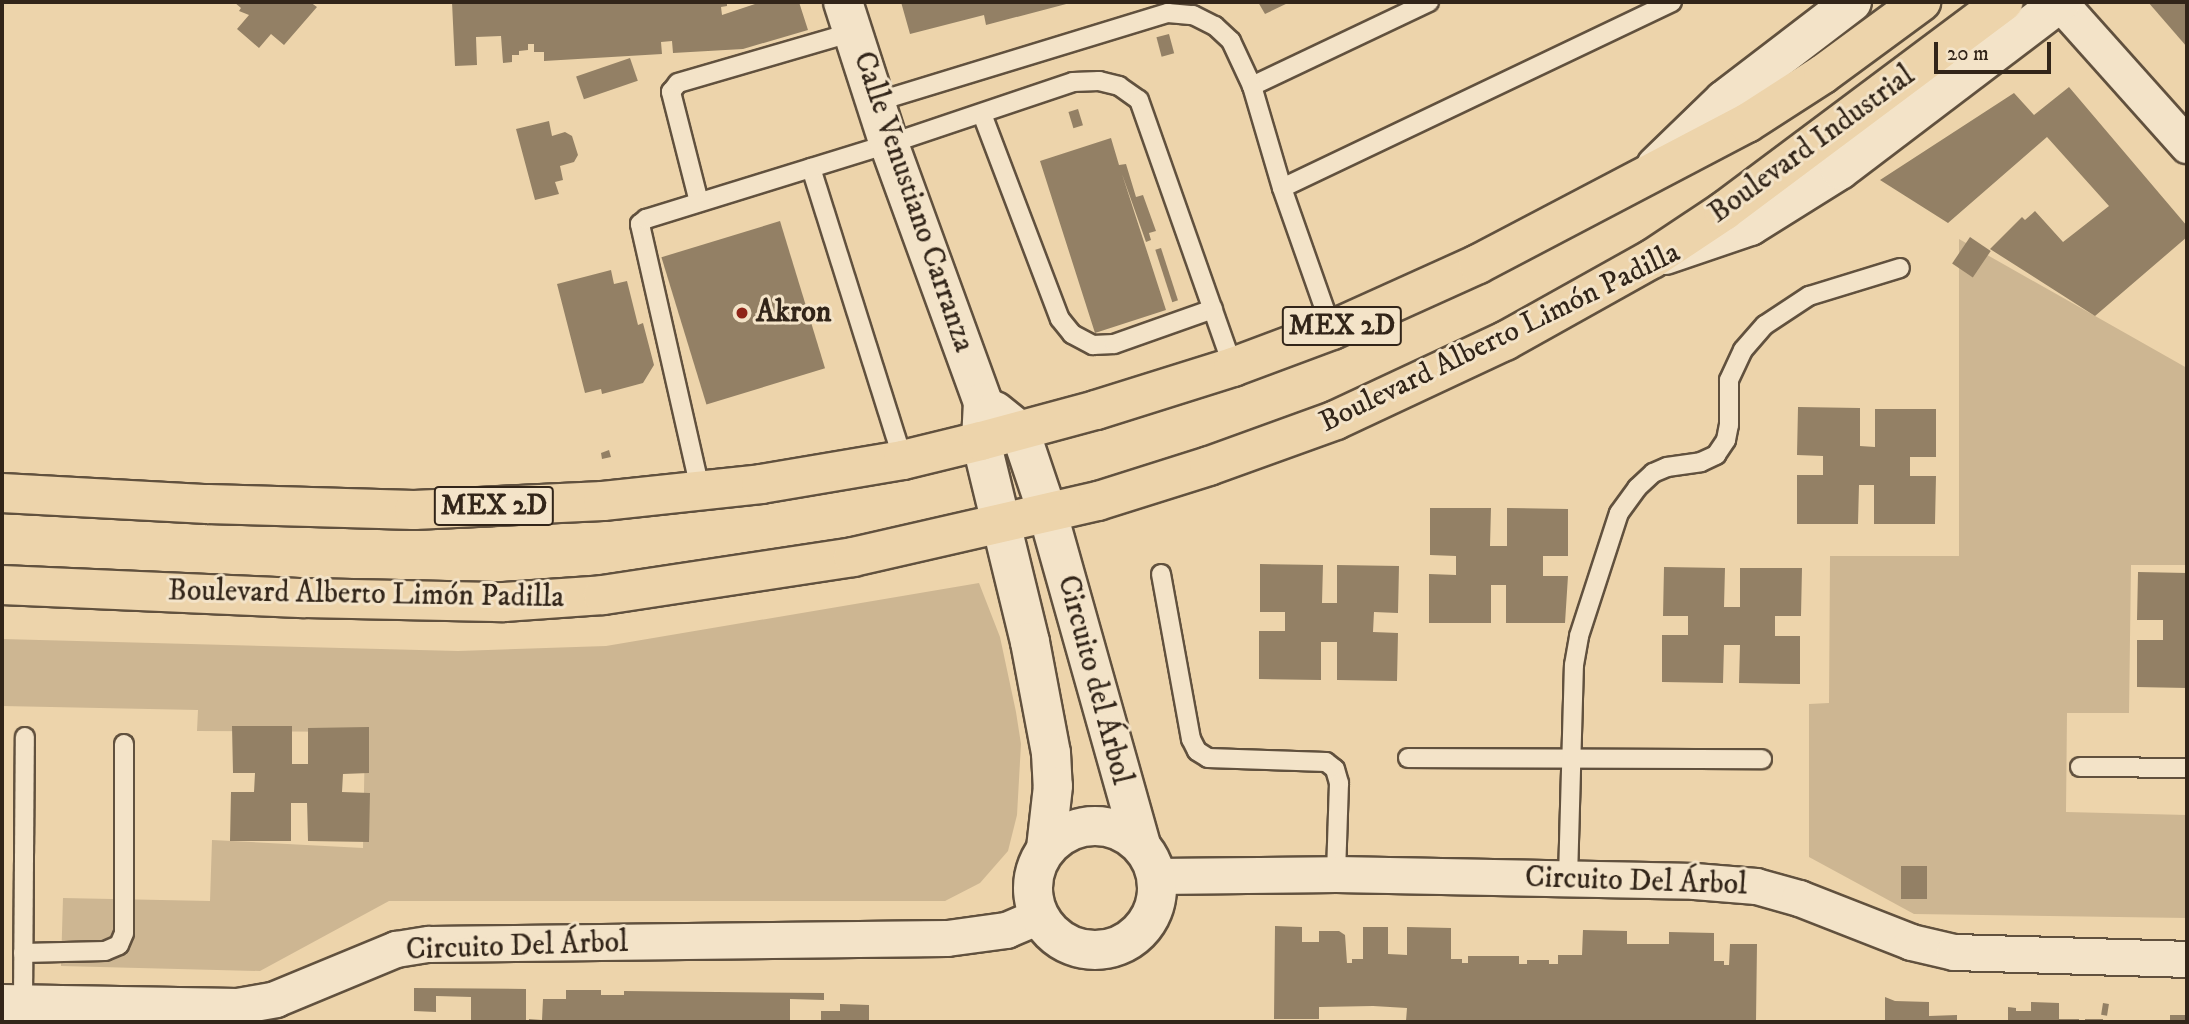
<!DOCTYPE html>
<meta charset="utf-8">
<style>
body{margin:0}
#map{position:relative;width:2189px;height:1024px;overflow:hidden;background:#edd4ab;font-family:"IM FELL DW Pica",serif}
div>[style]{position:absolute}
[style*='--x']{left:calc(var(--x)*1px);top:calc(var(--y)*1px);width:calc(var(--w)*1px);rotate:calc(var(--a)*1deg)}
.green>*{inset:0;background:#cdb692}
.building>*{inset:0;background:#938065;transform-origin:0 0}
.roads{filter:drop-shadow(2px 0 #61513e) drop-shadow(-2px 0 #61513e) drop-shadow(0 2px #61513e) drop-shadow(0 -2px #61513e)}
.service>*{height:18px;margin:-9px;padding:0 9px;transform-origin:9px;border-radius:9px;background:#f3e3c8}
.minor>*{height:35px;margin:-17.5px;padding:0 17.5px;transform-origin:17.5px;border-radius:17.5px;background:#f3e3c8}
.tertiary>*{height:38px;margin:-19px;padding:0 19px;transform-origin:19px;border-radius:19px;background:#f3e3c8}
.tertiary>.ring{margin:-19px;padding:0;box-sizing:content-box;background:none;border:38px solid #f3e3c8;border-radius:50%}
.secondary>*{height:38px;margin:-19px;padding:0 19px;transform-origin:19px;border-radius:19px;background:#f3e3c8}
.trunk>*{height:38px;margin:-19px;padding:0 19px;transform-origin:19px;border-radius:19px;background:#edd4ab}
.dots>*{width:19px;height:19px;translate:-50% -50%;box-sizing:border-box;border:4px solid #f3e3c8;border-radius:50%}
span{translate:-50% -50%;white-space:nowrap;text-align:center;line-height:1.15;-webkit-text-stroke:6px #f3e3c8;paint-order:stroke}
.shield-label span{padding:2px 5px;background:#f3e3c8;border:2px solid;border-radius:5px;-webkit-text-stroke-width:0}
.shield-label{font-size:28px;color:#322519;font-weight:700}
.street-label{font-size:30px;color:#322519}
.poi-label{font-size:30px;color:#322519;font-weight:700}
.left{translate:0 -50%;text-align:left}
.frame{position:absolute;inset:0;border:4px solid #322519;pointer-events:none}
.scale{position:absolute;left:1934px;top:42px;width:117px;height:32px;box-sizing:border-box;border:4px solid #322519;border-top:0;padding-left:9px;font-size:21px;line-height:24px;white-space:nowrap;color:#322519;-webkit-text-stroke:5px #f3e3c8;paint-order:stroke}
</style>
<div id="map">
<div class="green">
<i style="clip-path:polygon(1959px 239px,2187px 368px,2187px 565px,2131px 565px,2129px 713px,2067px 713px,2066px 812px,2187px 815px,2187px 918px,1914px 914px,1809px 857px,1809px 704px,1829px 703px,1830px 556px,1959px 556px)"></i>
<i style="clip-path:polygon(979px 583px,1000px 637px,1016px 712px,1021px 744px,1017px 815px,1008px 851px,980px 883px,945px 901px,389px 901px,260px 971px,61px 966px,63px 898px,210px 901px,212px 840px,363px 848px,365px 732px,197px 731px,198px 710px,2px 706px,2px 639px,458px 651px,606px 646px)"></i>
</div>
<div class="building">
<i style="clip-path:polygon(234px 2px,310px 2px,317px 7px,284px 45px,271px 34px,259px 48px,237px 29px,249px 15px,239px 11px,241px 8px)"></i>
<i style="clip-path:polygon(452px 2px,639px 2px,640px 4px,643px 2px,727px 2px,727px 6px,721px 7px,722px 15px,761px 2px,799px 2px,808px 30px,743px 49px,673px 53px,672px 41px,661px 42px,662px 54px,544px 61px,544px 52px,534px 52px,534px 44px,528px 44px,528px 50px,519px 51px,519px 55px,512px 55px,512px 62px,503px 63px,501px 36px,476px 37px,477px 65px,455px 66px)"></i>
<i style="clip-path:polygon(901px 2px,1070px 2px,1070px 3px,986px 25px,984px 15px,910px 34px)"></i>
<i style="clip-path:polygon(1258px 2px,1290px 2px,1265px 14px)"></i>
<i style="clip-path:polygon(2148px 2px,2187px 2px,2187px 47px)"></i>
<i style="left:1169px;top:34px;width:20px;height:13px;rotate:75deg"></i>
<i style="left:630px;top:58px;width:24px;height:57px;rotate:71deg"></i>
<i style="clip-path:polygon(2069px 87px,2187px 226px,2187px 237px,2095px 316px,1990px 249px,2022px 217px,2025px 220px,2035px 211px,2063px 242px,2109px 206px,2047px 137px,1948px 223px,1880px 180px,2014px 93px,2034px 115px)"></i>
<i style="left:1078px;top:109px;width:17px;height:10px;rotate:73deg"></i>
<i style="clip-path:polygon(549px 121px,552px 136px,565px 132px,572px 136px,578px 155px,574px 162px,560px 166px,563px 180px,555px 182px,559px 194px,535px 200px,516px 129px)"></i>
<i style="clip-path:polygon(1111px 138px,1119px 165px,1126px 164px,1136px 197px,1143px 195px,1156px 231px,1149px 233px,1151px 240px,1146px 242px,1122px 174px,1166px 310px,1095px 333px,1040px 161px)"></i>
<i style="left:780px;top:221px;width:154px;height:124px;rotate:73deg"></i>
<i style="left:1970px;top:237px;width:25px;height:32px;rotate:34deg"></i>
<i style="left:1161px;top:248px;width:55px;height:6px;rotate:72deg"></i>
<i style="clip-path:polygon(611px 270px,614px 284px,627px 281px,638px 325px,643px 323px,654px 365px,643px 383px,602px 394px,601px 389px,585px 393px,557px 284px)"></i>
<i style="clip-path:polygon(1798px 407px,1860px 408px,1860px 446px,1875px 447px,1875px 409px,1936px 409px,1936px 457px,1910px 457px,1910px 476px,1936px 476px,1935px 524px,1874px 524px,1874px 485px,1859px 485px,1858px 524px,1797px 524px,1797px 475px,1823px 475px,1823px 456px,1797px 455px)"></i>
<i style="clip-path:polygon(609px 450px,611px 457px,602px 459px,601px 453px)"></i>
<i style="clip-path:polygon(1430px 508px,1491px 508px,1490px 546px,1507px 546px,1507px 508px,1568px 509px,1568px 556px,1543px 556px,1543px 576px,1568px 576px,1565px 623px,1506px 623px,1506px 585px,1491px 585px,1491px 623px,1429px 623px,1429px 574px,1456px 575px,1456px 556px,1430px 555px)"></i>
<i style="clip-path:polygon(1260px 564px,1323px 565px,1322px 603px,1337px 603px,1337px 565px,1399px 566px,1398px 613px,1374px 612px,1373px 632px,1398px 633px,1397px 681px,1337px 680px,1337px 642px,1321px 642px,1321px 680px,1259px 679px,1259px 631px,1285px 631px,1285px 612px,1260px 612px)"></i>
<i style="clip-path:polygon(1664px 567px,1725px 568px,1724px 607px,1740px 607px,1740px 568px,1802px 568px,1801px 616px,1775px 616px,1775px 636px,1800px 636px,1800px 684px,1739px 683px,1740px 645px,1724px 645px,1723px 683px,1662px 682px,1662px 635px,1688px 635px,1688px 616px,1663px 616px)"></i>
<i style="clip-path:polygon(2138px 572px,2187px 573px,2187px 688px,2137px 687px,2137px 640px,2163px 640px,2163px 620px,2137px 620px)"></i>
<i style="clip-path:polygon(232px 726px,292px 726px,292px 764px,308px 764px,308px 728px,369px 727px,369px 773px,343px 774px,342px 792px,370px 793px,369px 842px,308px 841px,307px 803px,291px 803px,291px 841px,230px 841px,231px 792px,254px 792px,255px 773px,233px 773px)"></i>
<i style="left:1901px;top:866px;width:26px;height:33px"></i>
<i style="clip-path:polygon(1275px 926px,1302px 927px,1302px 942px,1319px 942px,1319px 931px,1339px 931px,1345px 935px,1347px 963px,1352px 963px,1352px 959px,1363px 959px,1363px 927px,1388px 927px,1388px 954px,1407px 955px,1407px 927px,1451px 928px,1451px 959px,1462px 959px,1462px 963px,1468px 963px,1468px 956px,1519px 956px,1519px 964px,1527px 964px,1527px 960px,1549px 960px,1549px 964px,1558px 964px,1558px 955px,1582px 955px,1583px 930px,1627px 931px,1627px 944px,1669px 944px,1669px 932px,1714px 933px,1714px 961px,1724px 961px,1724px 965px,1729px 965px,1730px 944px,1757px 944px,1756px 1022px,1425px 1022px,1406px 1021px,1407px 1008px,1373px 1006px,1319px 1007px,1319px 1019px,1274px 1019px)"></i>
<i style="clip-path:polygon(414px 988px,526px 989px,526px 1022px,471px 1022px,471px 997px,436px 996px,436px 1012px,414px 1011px)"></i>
<i style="clip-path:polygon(566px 990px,601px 990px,601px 995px,624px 995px,624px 991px,824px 993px,824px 1000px,790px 999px,790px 1022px,529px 1022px,529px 1019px,542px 1020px,543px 999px,566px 999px)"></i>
<i style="clip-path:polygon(1885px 997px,1895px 1001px,1929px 1002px,1929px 1016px,1957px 1015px,1957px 1022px,1885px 1022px)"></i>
<i style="clip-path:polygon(2031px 1002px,2059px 1003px,2059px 1019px,2079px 1019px,2079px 1022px,2008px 1022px,2008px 1007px,2016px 1008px,2016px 1011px,2031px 1011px)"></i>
<i style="left:2103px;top:1003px;width:6px;height:12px;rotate:9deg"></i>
<i style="clip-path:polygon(840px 1004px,869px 1005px,869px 1022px,821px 1022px,821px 1011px,840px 1011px)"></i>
<i style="left:2170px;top:1015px;width:17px;height:7px"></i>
<i style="left:2085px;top:1019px;width:18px;height:3px"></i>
</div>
<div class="roads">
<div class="service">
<i style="--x:1252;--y:86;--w:196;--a:-25.4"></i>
<i style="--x:876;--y:102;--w:305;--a:-17"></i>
<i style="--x:1168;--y:13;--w:25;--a:5"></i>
<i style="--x:1193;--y:15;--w:25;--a:27"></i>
<i style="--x:1215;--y:26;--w:22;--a:43"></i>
<i style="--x:1231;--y:41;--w:50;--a:65"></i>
<i style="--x:1252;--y:86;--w:106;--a:73.6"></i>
<i style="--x:1282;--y:188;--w:151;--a:70.6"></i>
<i style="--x:982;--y:114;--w:219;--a:69.2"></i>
<i style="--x:1060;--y:319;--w:19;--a:51"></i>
<i style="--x:1072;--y:334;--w:24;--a:28"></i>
<i style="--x:1093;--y:345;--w:21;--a:-3"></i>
<i style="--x:1114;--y:344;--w:105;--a:-19.5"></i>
<i style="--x:811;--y:168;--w:306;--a:72.5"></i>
<i style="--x:1282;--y:188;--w:432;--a:-25.5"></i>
<i style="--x:699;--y:202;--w:114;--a:-104.3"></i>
<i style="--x:671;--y:92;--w:11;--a:-52"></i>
<i style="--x:678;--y:83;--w:183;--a:-16.2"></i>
<i style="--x:701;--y:493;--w:276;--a:-102.8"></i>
<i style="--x:640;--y:224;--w:8;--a:-40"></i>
<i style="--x:646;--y:219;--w:254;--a:-17.2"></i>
<i style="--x:889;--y:144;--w:194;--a:-18.6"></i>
<i style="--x:1073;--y:82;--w:26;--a:-2"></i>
<i style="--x:1099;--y:81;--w:21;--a:14"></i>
<i style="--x:1119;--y:86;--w:24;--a:35"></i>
<i style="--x:1139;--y:100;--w:283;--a:70.6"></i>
<i style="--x:1161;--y:574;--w:168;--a:79.7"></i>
<i style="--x:1191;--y:739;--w:13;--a:63"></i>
<i style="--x:1197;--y:751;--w:13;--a:32"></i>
<i style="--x:1208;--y:758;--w:118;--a:1.9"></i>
<i style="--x:1326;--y:762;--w:11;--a:38"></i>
<i style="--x:1335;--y:769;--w:15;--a:74"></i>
<i style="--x:1339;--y:783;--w:91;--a:91.9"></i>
<i style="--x:1408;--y:758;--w:354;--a:0.2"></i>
<i style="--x:2080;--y:767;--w:107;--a:0.5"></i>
<i style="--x:1568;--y:878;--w:213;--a:-88.4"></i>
<i style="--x:1574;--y:665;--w:29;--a:-80"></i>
<i style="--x:1579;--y:636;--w:129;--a:-72"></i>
<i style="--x:1619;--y:513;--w:31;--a:-54"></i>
<i style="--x:1637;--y:488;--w:22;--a:-43"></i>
<i style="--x:1653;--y:473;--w:15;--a:-23"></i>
<i style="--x:1667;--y:467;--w:34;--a:-8"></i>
<i style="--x:1701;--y:462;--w:17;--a:-25"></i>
<i style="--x:1716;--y:455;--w:18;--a:-56"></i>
<i style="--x:1726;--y:440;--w:15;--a:-79"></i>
<i style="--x:1729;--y:425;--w:45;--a:-90"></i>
<i style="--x:1729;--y:380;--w:33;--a:-65"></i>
<i style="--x:1743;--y:350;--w:33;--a:-49"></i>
<i style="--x:1765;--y:325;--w:53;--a:-33.4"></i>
<i style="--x:1809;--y:296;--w:95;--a:-17.1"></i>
<i style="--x:23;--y:953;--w:82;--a:-1.4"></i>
<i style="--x:105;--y:951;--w:15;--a:-23"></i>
<i style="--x:119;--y:945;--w:13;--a:-67"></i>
<i style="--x:124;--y:933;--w:189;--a:-90"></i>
<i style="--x:23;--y:1002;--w:265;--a:-89.6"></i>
</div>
<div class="minor">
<i style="--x:2060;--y:3;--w:191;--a:48.2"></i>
<i style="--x:1157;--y:876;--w:179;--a:-0.6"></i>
<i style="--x:1336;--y:874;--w:358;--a:1.1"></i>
<i style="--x:1694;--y:881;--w:62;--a:4.6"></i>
<i style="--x:1756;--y:886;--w:45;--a:15.6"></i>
<i style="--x:1799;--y:898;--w:120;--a:21.4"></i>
<i style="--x:1911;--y:942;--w:44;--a:13.1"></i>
<i style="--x:1954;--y:952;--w:233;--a:1.7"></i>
<i style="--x:2;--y:1002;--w:235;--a:1"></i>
<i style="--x:237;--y:1006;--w:39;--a:-10"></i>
<i style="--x:275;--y:999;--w:131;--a:-22.5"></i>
<i style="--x:396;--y:949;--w:33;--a:-9"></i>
<i style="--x:429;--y:944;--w:518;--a:-0.66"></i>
<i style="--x:947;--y:938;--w:60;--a:-7.7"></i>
<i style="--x:1006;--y:930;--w:36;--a:-23"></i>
</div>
<div class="tertiary">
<i style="--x:843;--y:2;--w:149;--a:72.1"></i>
<i style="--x:889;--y:144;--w:275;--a:70"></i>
<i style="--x:983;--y:402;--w:39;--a:93"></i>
<i style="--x:981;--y:441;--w:207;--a:76.3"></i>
<i style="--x:1030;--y:642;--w:113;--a:79.3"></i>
<i style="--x:1051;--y:753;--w:33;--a:87"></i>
<i style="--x:1053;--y:786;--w:62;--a:96.4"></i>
<i style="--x:995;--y:411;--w:32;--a:39"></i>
<i style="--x:1020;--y:431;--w:88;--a:71.4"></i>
<i style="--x:1048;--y:514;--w:344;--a:74.3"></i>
<i class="ring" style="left:1033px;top:826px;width:86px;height:86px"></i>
</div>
<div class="secondary">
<i style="--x:1656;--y:166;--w:95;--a:-44.1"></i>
<i style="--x:1724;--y:100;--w:161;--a:-37.4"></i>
<i style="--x:1665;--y:255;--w:90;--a:-18.8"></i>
<i style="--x:1750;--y:226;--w:106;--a:-31.9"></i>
<i style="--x:1840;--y:170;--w:278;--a:-37.2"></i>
</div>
<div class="trunk">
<i style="--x:2;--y:493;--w:206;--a:3.1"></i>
<i style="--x:208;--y:504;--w:206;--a:1.7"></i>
<i style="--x:414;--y:510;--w:189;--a:-2.7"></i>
<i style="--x:603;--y:501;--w:159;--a:-6.1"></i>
<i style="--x:761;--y:484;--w:144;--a:-9.6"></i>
<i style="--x:903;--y:460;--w:80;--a:-13.7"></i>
<i style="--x:981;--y:441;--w:119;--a:-15.1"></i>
<i style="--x:1096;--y:410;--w:144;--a:-17.4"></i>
<i style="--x:1233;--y:367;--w:106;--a:-20.5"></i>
<i style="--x:1332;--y:330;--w:160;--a:-24.3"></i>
<i style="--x:1478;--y:264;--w:304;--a:-27.7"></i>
<i style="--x:1747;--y:123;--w:90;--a:-32.8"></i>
<i style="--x:1823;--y:74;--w:122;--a:-36.3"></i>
<i style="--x:2;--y:585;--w:303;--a:2.5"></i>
<i style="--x:305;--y:598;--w:199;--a:1.2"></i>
<i style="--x:504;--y:602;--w:99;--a:-4"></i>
<i style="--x:603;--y:595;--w:253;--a:-8.6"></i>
<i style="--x:853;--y:557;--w:251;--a:-12.9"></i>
<i style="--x:1098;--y:501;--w:116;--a:-17.5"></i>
<i style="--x:1209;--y:466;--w:135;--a:-19.9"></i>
<i style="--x:1336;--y:420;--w:187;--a:-25.1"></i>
<i style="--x:1505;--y:341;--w:168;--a:-29.2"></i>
<i style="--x:1652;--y:259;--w:87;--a:-33.7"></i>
<i style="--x:1724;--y:211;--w:349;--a:-36.8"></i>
</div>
</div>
<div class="dots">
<i style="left:742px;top:313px;background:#8f2418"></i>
</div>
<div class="shield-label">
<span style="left:1342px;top:326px">MEX 2D</span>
<span style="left:494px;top:506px">MEX 2D</span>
</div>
<div class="street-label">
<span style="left:1812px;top:145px;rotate:-36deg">Boulevard Industrial</span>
<span style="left:913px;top:202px;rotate:71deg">Calle Venustiano Carranza</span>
<span style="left:1500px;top:338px;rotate:-26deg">Boulevard Alberto Limón Padilla</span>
<span style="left:366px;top:595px;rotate:1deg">Boulevard Alberto Limón Padilla</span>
<span style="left:1094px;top:680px;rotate:75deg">Circuito del Árbol</span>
<span style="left:1636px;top:882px;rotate:2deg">Circuito Del Árbol</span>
<span style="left:517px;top:947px;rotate:-2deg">Circuito Del Árbol</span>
</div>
<div class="poi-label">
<span class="left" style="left:756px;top:313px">Akron</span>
</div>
<div class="frame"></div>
<div class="scale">20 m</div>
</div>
